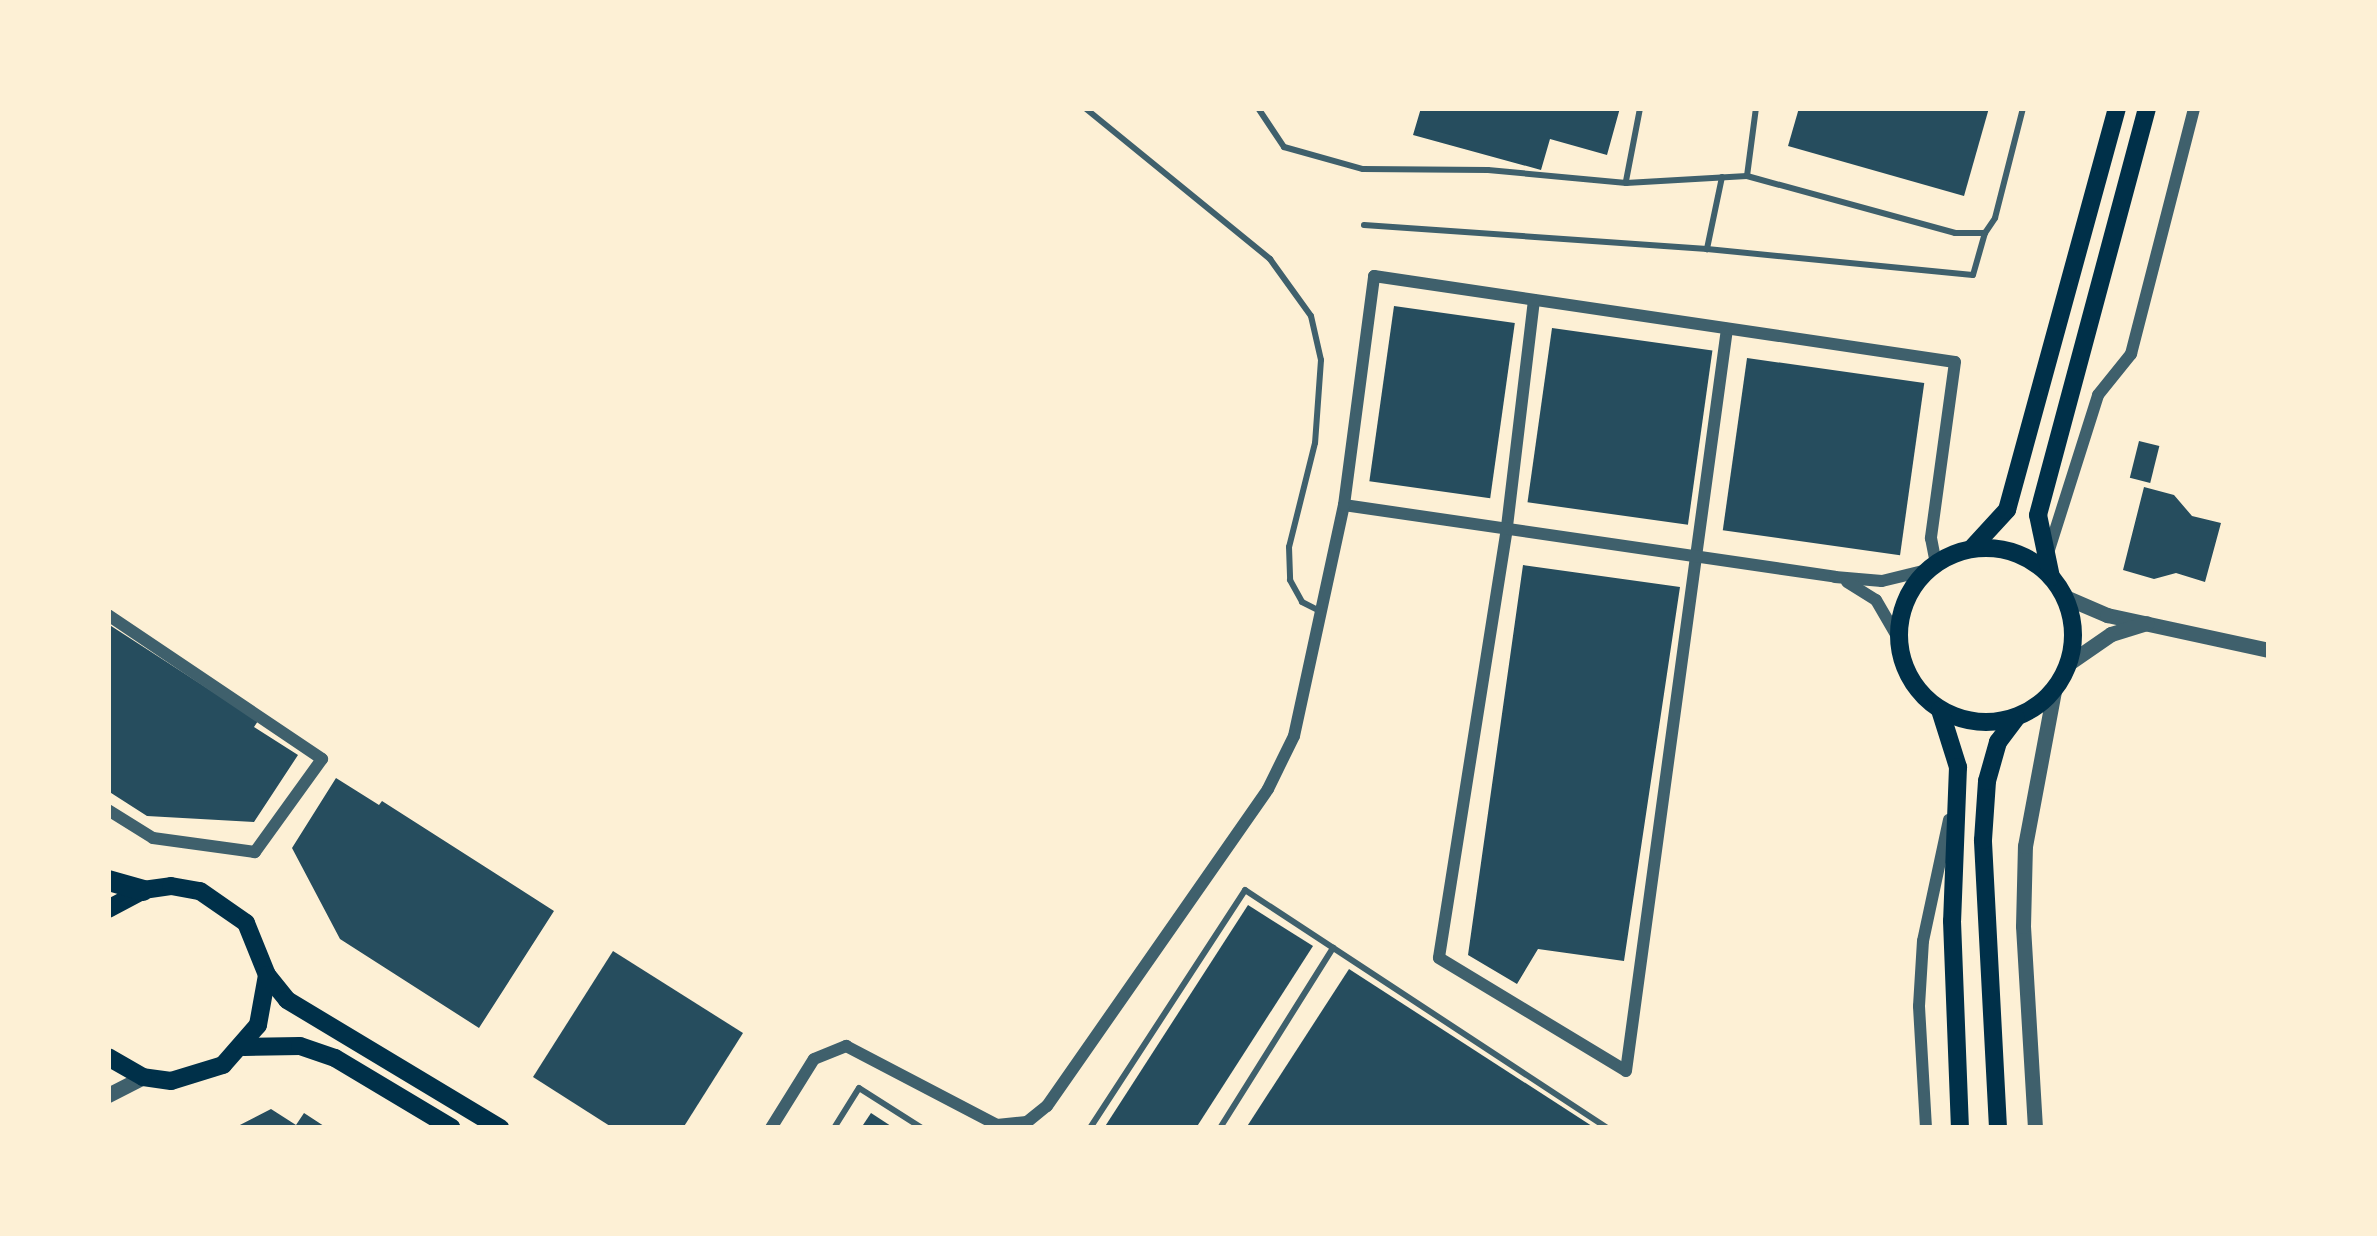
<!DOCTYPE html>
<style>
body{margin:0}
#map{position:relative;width:2377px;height:1236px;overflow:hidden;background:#fdf0d5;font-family:"DM Sans",sans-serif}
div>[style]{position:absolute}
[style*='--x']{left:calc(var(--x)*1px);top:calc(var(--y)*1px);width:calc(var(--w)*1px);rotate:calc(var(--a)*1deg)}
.building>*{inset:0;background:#264d5e;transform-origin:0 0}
.service>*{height:6px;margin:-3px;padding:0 3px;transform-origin:3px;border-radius:3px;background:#3f606c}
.minor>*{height:12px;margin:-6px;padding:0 6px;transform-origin:6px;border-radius:6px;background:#3f606c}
.tertiary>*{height:15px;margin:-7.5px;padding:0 7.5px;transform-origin:7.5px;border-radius:7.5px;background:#3f606c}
.primary>*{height:18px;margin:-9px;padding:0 9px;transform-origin:9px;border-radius:9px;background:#003049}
.primary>.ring{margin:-9px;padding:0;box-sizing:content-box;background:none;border:18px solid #003049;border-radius:50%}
.motorway>*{height:21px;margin:-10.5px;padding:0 10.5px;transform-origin:10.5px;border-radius:10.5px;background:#003049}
span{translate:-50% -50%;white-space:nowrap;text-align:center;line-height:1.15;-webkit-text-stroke:9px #fdf0d5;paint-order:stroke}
.frame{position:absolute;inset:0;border:111px solid #fdf0d5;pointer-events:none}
</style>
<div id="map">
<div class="building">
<i style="clip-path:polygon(1421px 108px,1620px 108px,1607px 155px,1550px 139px,1541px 170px,1413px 135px)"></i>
<i style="clip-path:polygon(1799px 108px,1989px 108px,1964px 196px,1788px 146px)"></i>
<i style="left:1394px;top:306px;width:122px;height:177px;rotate:8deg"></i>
<i style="left:1552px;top:328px;width:162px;height:176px;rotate:8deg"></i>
<i style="left:1747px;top:358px;width:179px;height:174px;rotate:8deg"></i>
<i style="left:2139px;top:441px;width:21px;height:38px;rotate:14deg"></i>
<i style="clip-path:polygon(2144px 487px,2174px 495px,2192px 516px,2221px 523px,2205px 582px,2176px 573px,2154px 579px,2123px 570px)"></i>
<i style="clip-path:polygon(1523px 565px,1680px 587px,1624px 961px,1538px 949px,1517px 984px,1468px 955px)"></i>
<i style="clip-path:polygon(108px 624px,258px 721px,254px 727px,298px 755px,254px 822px,147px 816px,108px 791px)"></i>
<i style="clip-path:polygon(336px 778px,379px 805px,382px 801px,554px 911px,479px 1028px,340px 939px,292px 848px)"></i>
<i style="clip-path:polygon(1248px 905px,1313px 946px,1196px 1128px,1104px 1128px)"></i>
<i style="clip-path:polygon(613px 951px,743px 1033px,683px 1128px,613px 1128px,533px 1077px)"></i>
<i style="clip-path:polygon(1349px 969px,1595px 1128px,1246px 1128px)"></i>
<i style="clip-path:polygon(271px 1109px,296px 1125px,304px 1113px,327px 1128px,234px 1128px)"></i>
<i style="clip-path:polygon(871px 1113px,894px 1128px,861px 1128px)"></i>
</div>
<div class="service">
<i style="--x:1085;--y:108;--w:239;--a:39.2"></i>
<i style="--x:1270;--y:259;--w:70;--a:54.3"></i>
<i style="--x:1311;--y:316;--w:45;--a:77.2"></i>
<i style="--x:1321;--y:360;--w:83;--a:94.1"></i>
<i style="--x:1315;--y:443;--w:107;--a:104"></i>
<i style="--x:1289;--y:547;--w:33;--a:88"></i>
<i style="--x:1290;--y:580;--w:25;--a:61"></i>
<i style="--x:1302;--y:602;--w:18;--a:27"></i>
<i style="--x:1258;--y:108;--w:47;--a:56.3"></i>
<i style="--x:1284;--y:147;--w:82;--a:15.6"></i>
<i style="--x:1363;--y:169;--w:125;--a:0.5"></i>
<i style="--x:1488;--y:170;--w:139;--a:5.4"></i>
<i style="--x:1626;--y:183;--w:121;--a:-3.3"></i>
<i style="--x:1747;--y:176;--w:216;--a:15.3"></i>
<i style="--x:1955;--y:233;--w:30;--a:0"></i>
<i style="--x:1985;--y:233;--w:18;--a:-56"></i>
<i style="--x:1995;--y:218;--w:114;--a:-75.7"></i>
<i style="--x:1747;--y:176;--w:69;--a:-82.5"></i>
<i style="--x:1722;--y:177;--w:74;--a:101.8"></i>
<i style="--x:1707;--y:249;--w:267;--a:5.6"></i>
<i style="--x:1973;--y:275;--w:44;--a:-74.1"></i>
<i style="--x:1626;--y:181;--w:74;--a:-79.1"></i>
<i style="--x:1364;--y:225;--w:344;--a:4"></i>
<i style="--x:834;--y:1128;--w:47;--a:-58"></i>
<i style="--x:859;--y:1088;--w:75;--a:32.4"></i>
<i style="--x:1090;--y:1128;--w:284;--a:-56.9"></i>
<i style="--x:1245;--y:890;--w:433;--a:33.3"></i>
<i style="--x:1220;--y:1128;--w:213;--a:-57.9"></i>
</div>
<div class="minor">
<i style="--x:1534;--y:300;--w:230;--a:96.8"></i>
<i style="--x:1507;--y:528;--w:435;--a:99"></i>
<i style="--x:1439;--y:958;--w:218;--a:31.1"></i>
<i style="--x:1626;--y:1071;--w:749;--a:-82.25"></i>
<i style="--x:1344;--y:505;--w:496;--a:8.3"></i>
<i style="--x:1835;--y:577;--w:47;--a:4.9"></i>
<i style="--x:1882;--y:581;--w:46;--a:-13.7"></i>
<i style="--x:2048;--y:553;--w:166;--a:-72.4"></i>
<i style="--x:2098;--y:395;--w:53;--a:-51.2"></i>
<i style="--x:2131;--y:354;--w:254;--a:-75.6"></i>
<i style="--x:1847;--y:582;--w:34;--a:32"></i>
<i style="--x:1876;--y:600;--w:44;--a:59.9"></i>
<i style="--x:108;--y:615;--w:258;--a:33.9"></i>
<i style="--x:322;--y:759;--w:115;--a:125.8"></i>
<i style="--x:255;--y:852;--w:103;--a:-172.2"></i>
<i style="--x:153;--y:838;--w:53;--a:-148.1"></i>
<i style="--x:771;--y:1128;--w:81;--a:-58.1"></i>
<i style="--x:814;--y:1059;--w:35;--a:-22"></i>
<i style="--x:846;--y:1046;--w:170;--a:27.6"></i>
<i style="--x:997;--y:1125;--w:30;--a:-6"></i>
<i style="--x:1027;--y:1122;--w:26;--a:-39"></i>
<i style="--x:1047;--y:1106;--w:386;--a:-55.1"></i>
<i style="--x:1268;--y:789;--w:59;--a:-63.9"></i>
<i style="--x:1294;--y:736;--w:236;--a:-77.8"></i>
<i style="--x:1344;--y:505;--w:231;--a:-82.5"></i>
<i style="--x:1374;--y:276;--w:587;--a:8.42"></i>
<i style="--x:1955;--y:362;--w:178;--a:97.8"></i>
<i style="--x:1931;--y:538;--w:25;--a:79"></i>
<i style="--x:1926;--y:1128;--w:122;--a:-93.3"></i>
<i style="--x:1919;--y:1006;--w:65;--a:-86.5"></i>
<i style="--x:1923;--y:941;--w:124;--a:-77.9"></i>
</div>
<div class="tertiary">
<i style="--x:2065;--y:597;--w:46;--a:23.2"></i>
<i style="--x:2107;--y:615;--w:166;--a:12.2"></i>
<i style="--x:2069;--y:663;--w:51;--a:-34.6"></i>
<i style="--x:2111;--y:634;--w:37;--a:-17"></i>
<i style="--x:108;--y:1095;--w:39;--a:-27"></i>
<i style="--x:2035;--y:1128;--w:202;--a:-93.4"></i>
<i style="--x:2023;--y:926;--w:80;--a:-88.6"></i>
<i style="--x:2025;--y:846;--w:158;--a:-79.4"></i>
</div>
<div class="primary">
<i class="ring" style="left:1899px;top:548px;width:156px;height:156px"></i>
<i style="--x:1972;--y:548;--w:52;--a:-47.4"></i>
<i style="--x:2007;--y:510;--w:417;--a:-74.7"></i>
<i style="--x:2051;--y:577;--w:63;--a:-101.8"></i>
<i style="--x:2038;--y:515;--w:421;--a:-75"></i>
<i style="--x:1940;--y:710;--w:60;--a:72.5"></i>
<i style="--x:1958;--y:767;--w:154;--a:92.2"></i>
<i style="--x:1952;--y:921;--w:207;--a:87.8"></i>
<i style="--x:108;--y:909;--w:40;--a:-28"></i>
<i style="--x:143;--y:890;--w:28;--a:-8"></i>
<i style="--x:171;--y:886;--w:29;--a:10"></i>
<i style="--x:200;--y:891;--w:56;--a:34.8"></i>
<i style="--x:246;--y:923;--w:56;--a:68"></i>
<i style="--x:267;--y:975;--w:51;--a:100.2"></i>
<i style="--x:258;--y:1025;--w:53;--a:131.2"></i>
<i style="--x:223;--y:1065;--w:54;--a:162.9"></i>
<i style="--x:171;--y:1081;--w:28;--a:-172"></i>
<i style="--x:143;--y:1077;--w:40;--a:-150.3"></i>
<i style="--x:267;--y:975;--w:32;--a:51"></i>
<i style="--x:287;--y:1000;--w:249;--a:31"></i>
<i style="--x:244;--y:1047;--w:56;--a:-1"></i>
<i style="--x:300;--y:1046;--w:37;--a:19"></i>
<i style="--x:335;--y:1058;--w:136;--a:30.9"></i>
<i style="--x:1998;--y:1128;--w:288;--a:-93"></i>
<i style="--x:1983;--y:840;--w:59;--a:-86.1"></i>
<i style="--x:1987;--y:781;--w:41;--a:-74.2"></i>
<i style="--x:1998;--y:742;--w:30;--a:-53"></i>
</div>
<div class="motorway">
<i style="--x:108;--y:880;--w:36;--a:16"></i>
</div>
<div class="frame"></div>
</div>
